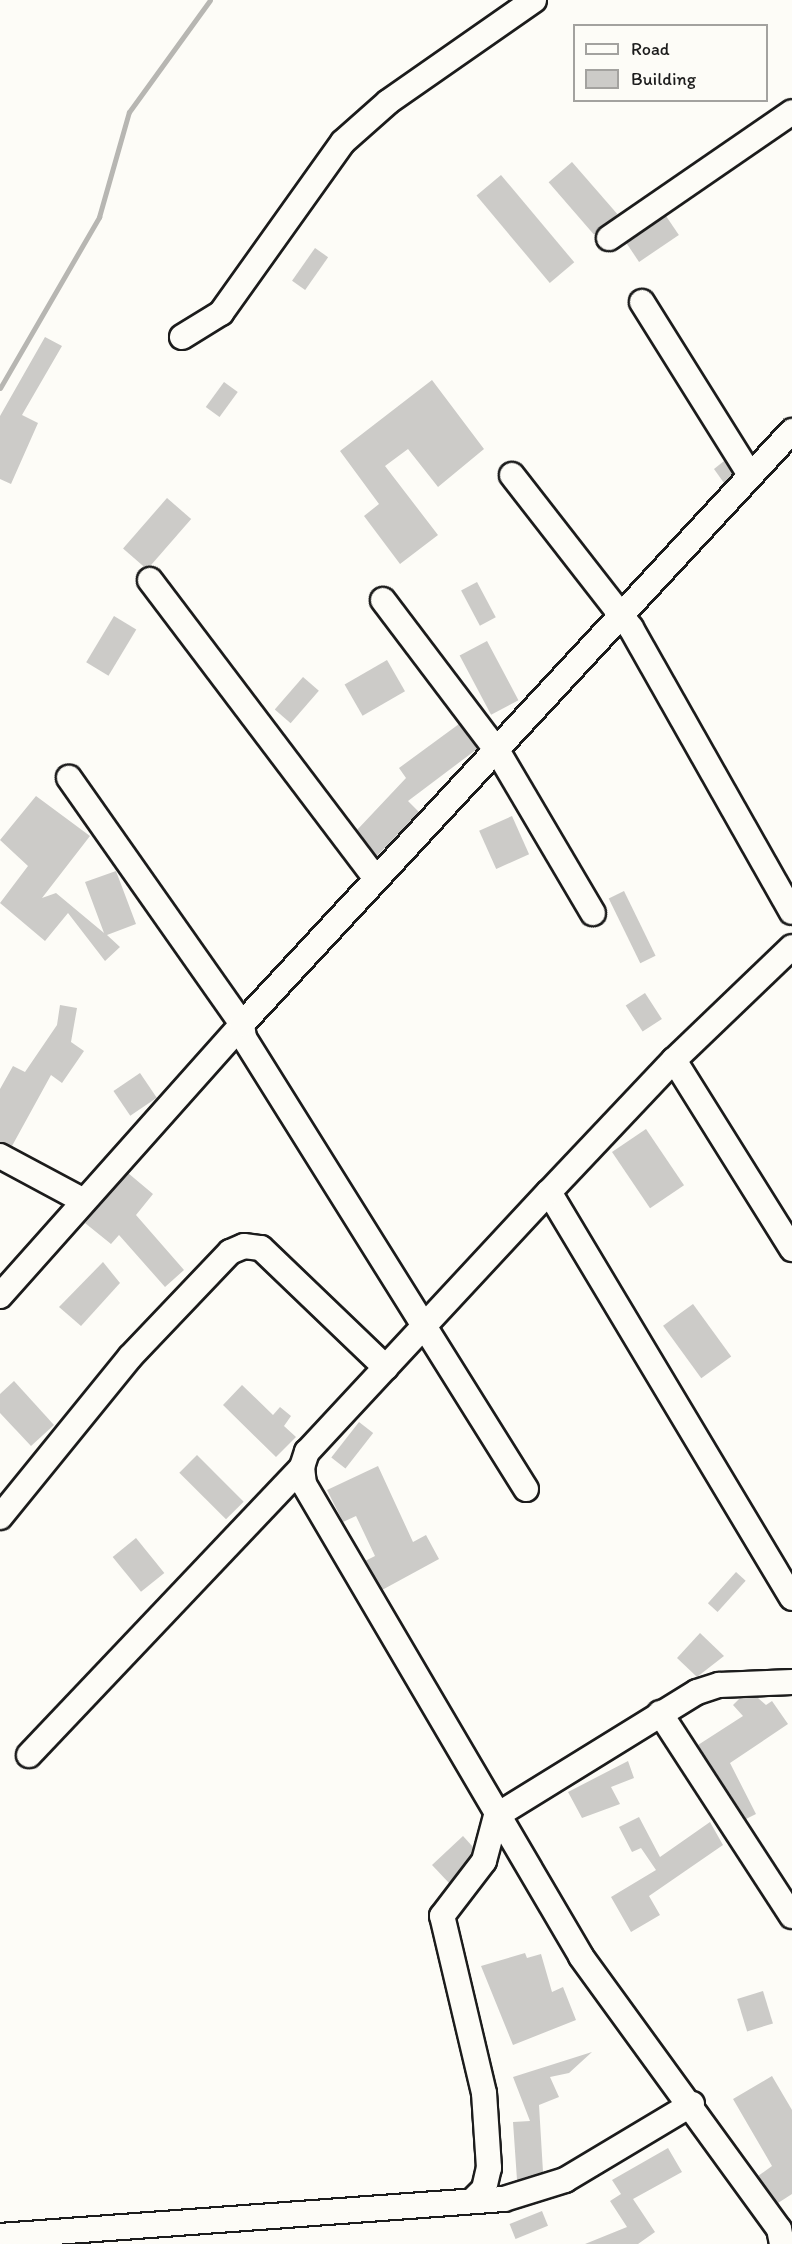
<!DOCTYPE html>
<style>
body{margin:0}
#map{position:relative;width:792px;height:2244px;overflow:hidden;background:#fdfcf7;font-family:Itim,sans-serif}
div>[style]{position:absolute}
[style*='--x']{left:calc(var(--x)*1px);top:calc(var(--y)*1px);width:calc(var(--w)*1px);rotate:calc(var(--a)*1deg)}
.stream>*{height:5px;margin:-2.5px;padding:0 2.5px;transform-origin:2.5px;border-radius:2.5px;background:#b7b6b2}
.building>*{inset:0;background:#cccbc8;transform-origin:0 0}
.roads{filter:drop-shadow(2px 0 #1c1c1c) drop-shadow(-2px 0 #1c1c1c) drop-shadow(0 2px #1c1c1c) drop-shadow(0 -2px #1c1c1c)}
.minor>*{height:24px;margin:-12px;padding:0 12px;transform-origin:12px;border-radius:12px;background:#fdfcf7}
span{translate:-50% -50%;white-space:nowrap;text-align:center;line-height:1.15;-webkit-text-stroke:5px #fdfcf7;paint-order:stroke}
.legend{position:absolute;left:573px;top:24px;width:195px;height:78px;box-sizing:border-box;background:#fdfcf7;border:2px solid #a3a29f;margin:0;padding:8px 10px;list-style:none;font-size:18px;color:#1c1c1c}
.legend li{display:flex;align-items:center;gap:12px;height:30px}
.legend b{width:30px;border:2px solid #a3a29f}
</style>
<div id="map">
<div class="stream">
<i style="--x:0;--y:388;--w:198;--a:-59.9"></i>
<i style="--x:99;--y:217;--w:109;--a:-74.1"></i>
<i style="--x:129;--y:112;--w:138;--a:-54.1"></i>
</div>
<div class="building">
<i style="left:572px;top:162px;width:69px;height:31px;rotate:49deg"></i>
<i style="left:501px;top:175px;width:114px;height:32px;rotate:50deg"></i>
<i style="left:666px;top:216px;width:23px;height:48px;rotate:56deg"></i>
<i style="left:315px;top:248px;width:16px;height:40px;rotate:35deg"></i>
<i style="clip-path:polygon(45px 337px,62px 346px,22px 415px,38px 423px,11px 484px,0 479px,0 416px)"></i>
<i style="clip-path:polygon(432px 380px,484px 449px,438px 487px,408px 449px,385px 466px,438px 535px,400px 564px,364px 516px,379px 504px,340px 451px)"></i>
<i style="left:224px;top:382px;width:17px;height:31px;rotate:36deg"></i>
<i style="clip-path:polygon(724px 461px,733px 474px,724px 483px,714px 469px)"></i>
<i style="left:167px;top:498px;width:32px;height:67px;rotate:41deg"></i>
<i style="left:477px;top:582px;width:40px;height:18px;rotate:62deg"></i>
<i style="left:114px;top:616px;width:26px;height:54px;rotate:31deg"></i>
<i style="left:487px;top:641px;width:67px;height:31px;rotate:62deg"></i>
<i style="left:387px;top:660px;width:36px;height:49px;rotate:60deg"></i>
<i style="left:303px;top:677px;width:21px;height:43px;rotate:41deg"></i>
<i style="clip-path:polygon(459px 724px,477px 749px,408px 801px,419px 812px,377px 856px,357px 830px,406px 778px,399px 768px)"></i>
<i style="clip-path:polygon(36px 796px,90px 836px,42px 898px,56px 893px,104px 933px,85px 882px,116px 871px,136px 924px,107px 935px,120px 947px,105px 961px,68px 913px,45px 941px,0 903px,28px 866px,0 840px)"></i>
<i style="left:512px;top:816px;width:42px;height:36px;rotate:66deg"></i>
<i style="left:624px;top:891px;width:72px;height:17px;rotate:64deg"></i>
<i style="left:645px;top:993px;width:31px;height:23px;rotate:57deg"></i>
<i style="clip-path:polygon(60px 1005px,77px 1008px,71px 1042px,84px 1051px,62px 1083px,51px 1075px,12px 1146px,0 1142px,0 1089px,13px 1066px,25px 1072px,57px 1025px)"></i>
<i style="left:140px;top:1073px;width:30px;height:32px;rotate:56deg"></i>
<i style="left:646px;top:1129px;width:68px;height:41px;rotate:56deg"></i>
<i style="clip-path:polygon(128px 1173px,153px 1194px,136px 1215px,184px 1270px,165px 1287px,119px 1235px,111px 1244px,85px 1223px)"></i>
<i style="clip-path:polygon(103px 1262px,120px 1283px,81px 1326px,59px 1307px)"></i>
<i style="left:693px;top:1304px;width:65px;height:37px;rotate:54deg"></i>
<i style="clip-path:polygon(14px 1381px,54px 1425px,31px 1446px,0 1413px,0 1394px)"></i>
<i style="clip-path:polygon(242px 1385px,273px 1415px,280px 1407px,291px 1416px,284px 1426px,296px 1437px,276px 1457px,223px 1405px)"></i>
<i style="left:359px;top:1422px;width:18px;height:45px;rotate:38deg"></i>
<i style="left:197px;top:1455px;width:66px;height:25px;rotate:45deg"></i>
<i style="clip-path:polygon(378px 1466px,413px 1542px,426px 1535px,439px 1559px,382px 1590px,365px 1561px,375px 1556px,356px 1516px,343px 1522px,327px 1490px)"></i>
<i style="left:136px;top:1538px;width:45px;height:30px;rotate:51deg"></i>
<i style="left:736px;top:1572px;width:13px;height:42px;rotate:42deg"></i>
<i style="clip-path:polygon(700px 1633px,724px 1656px,697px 1677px,677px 1658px)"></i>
<i style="clip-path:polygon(740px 1698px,758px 1698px,766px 1705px,772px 1701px,788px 1724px,730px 1763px,756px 1814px,746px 1819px,698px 1745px,743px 1716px,733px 1705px)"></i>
<i style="clip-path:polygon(628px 1761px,634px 1778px,611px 1787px,620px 1804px,582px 1818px,568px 1792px)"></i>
<i style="clip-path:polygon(639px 1817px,660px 1857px,710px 1822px,723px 1845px,649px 1896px,660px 1915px,631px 1932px,611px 1897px,656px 1870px,641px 1848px,632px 1852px,619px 1827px)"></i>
<i style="clip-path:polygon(463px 1836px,473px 1847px,471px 1855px,449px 1883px,432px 1865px)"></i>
<i style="clip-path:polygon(525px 1953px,527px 1958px,541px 1954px,552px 1992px,563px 1987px,576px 2020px,513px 2045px,481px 1966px)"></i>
<i style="left:763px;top:1991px;width:34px;height:27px;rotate:73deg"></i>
<i style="clip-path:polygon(592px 2052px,569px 2073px,550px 2077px,559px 2097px,539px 2105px,543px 2172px,517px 2180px,513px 2122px,530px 2121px,513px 2077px)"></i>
<i style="clip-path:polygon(772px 2076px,792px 2110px,792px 2194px,778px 2203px,758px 2176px,772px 2166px,733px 2099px)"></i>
<i style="clip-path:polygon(668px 2148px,682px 2172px,633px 2199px,655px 2232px,638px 2244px,585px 2244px,627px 2227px,610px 2201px,621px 2194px,612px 2180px)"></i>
<i style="left:542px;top:2211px;width:16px;height:35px;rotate:68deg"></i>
</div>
<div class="roads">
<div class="minor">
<i style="--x:609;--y:238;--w:222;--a:-34.5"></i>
<i style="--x:642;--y:302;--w:204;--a:58"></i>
<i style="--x:182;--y:337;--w:46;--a:-31.6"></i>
<i style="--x:221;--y:313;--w:210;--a:-54.5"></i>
<i style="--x:343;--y:142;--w:60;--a:-41.6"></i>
<i style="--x:388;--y:102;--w:178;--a:-34.9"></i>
<i style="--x:512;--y:475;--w:194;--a:52.1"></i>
<i style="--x:631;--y:628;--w:326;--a:60.5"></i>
<i style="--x:150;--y:580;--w:373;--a:52.9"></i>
<i style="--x:383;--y:600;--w:191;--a:52.9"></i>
<i style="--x:498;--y:752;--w:187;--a:59.5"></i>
<i style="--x:674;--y:1060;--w:223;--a:58"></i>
<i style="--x:0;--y:1156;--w:95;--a:28.2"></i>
<i style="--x:549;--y:1192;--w:473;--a:59.1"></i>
<i style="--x:0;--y:1296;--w:364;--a:-48.3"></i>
<i style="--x:242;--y:1024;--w:301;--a:-125.1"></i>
<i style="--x:526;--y:1489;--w:532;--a:-122.02"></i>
<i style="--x:244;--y:1038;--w:14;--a:-98"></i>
<i style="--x:242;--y:1024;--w:809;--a:-47.15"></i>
<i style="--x:0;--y:1517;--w:206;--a:-50.9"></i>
<i style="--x:130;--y:1357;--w:145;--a:-46.4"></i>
<i style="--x:230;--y:1252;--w:15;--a:-23"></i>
<i style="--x:244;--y:1246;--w:17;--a:7"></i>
<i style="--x:261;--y:1248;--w:173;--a:43.8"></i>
<i style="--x:660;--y:1713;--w:242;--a:57"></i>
<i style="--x:29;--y:1755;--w:397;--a:-46.5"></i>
<i style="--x:472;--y:2201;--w:17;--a:-45"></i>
<i style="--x:484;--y:2189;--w:22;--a:-77"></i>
<i style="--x:489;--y:2168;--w:75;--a:-93.8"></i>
<i style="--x:484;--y:2093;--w:182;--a:-103.3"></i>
<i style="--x:442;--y:1916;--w:69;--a:-52.6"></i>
<i style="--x:484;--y:1861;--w:47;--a:-75.1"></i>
<i style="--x:496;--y:1816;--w:236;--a:-31.7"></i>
<i style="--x:697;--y:1692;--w:23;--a:-18"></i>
<i style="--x:719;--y:1685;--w:73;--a:-2.4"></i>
<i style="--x:0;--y:2236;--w:505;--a:-4.2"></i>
<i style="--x:504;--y:2199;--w:64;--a:-17.3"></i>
<i style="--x:565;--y:2180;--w:148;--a:-30.9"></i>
<i style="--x:782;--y:2244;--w:15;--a:-101"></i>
<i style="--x:779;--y:2229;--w:337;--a:-126"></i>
<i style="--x:581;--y:1956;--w:547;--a:-120.41"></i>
<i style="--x:304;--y:1484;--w:17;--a:-97"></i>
<i style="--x:302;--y:1467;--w:16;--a:-72"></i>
<i style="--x:307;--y:1452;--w:355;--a:-47.1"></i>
<i style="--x:549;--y:1192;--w:182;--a:-46.6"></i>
<i style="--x:674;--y:1060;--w:163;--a:-43.8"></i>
</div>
</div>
<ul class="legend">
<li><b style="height:8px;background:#fdfcf7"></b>Road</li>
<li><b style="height:16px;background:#cccbc8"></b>Building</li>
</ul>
</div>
